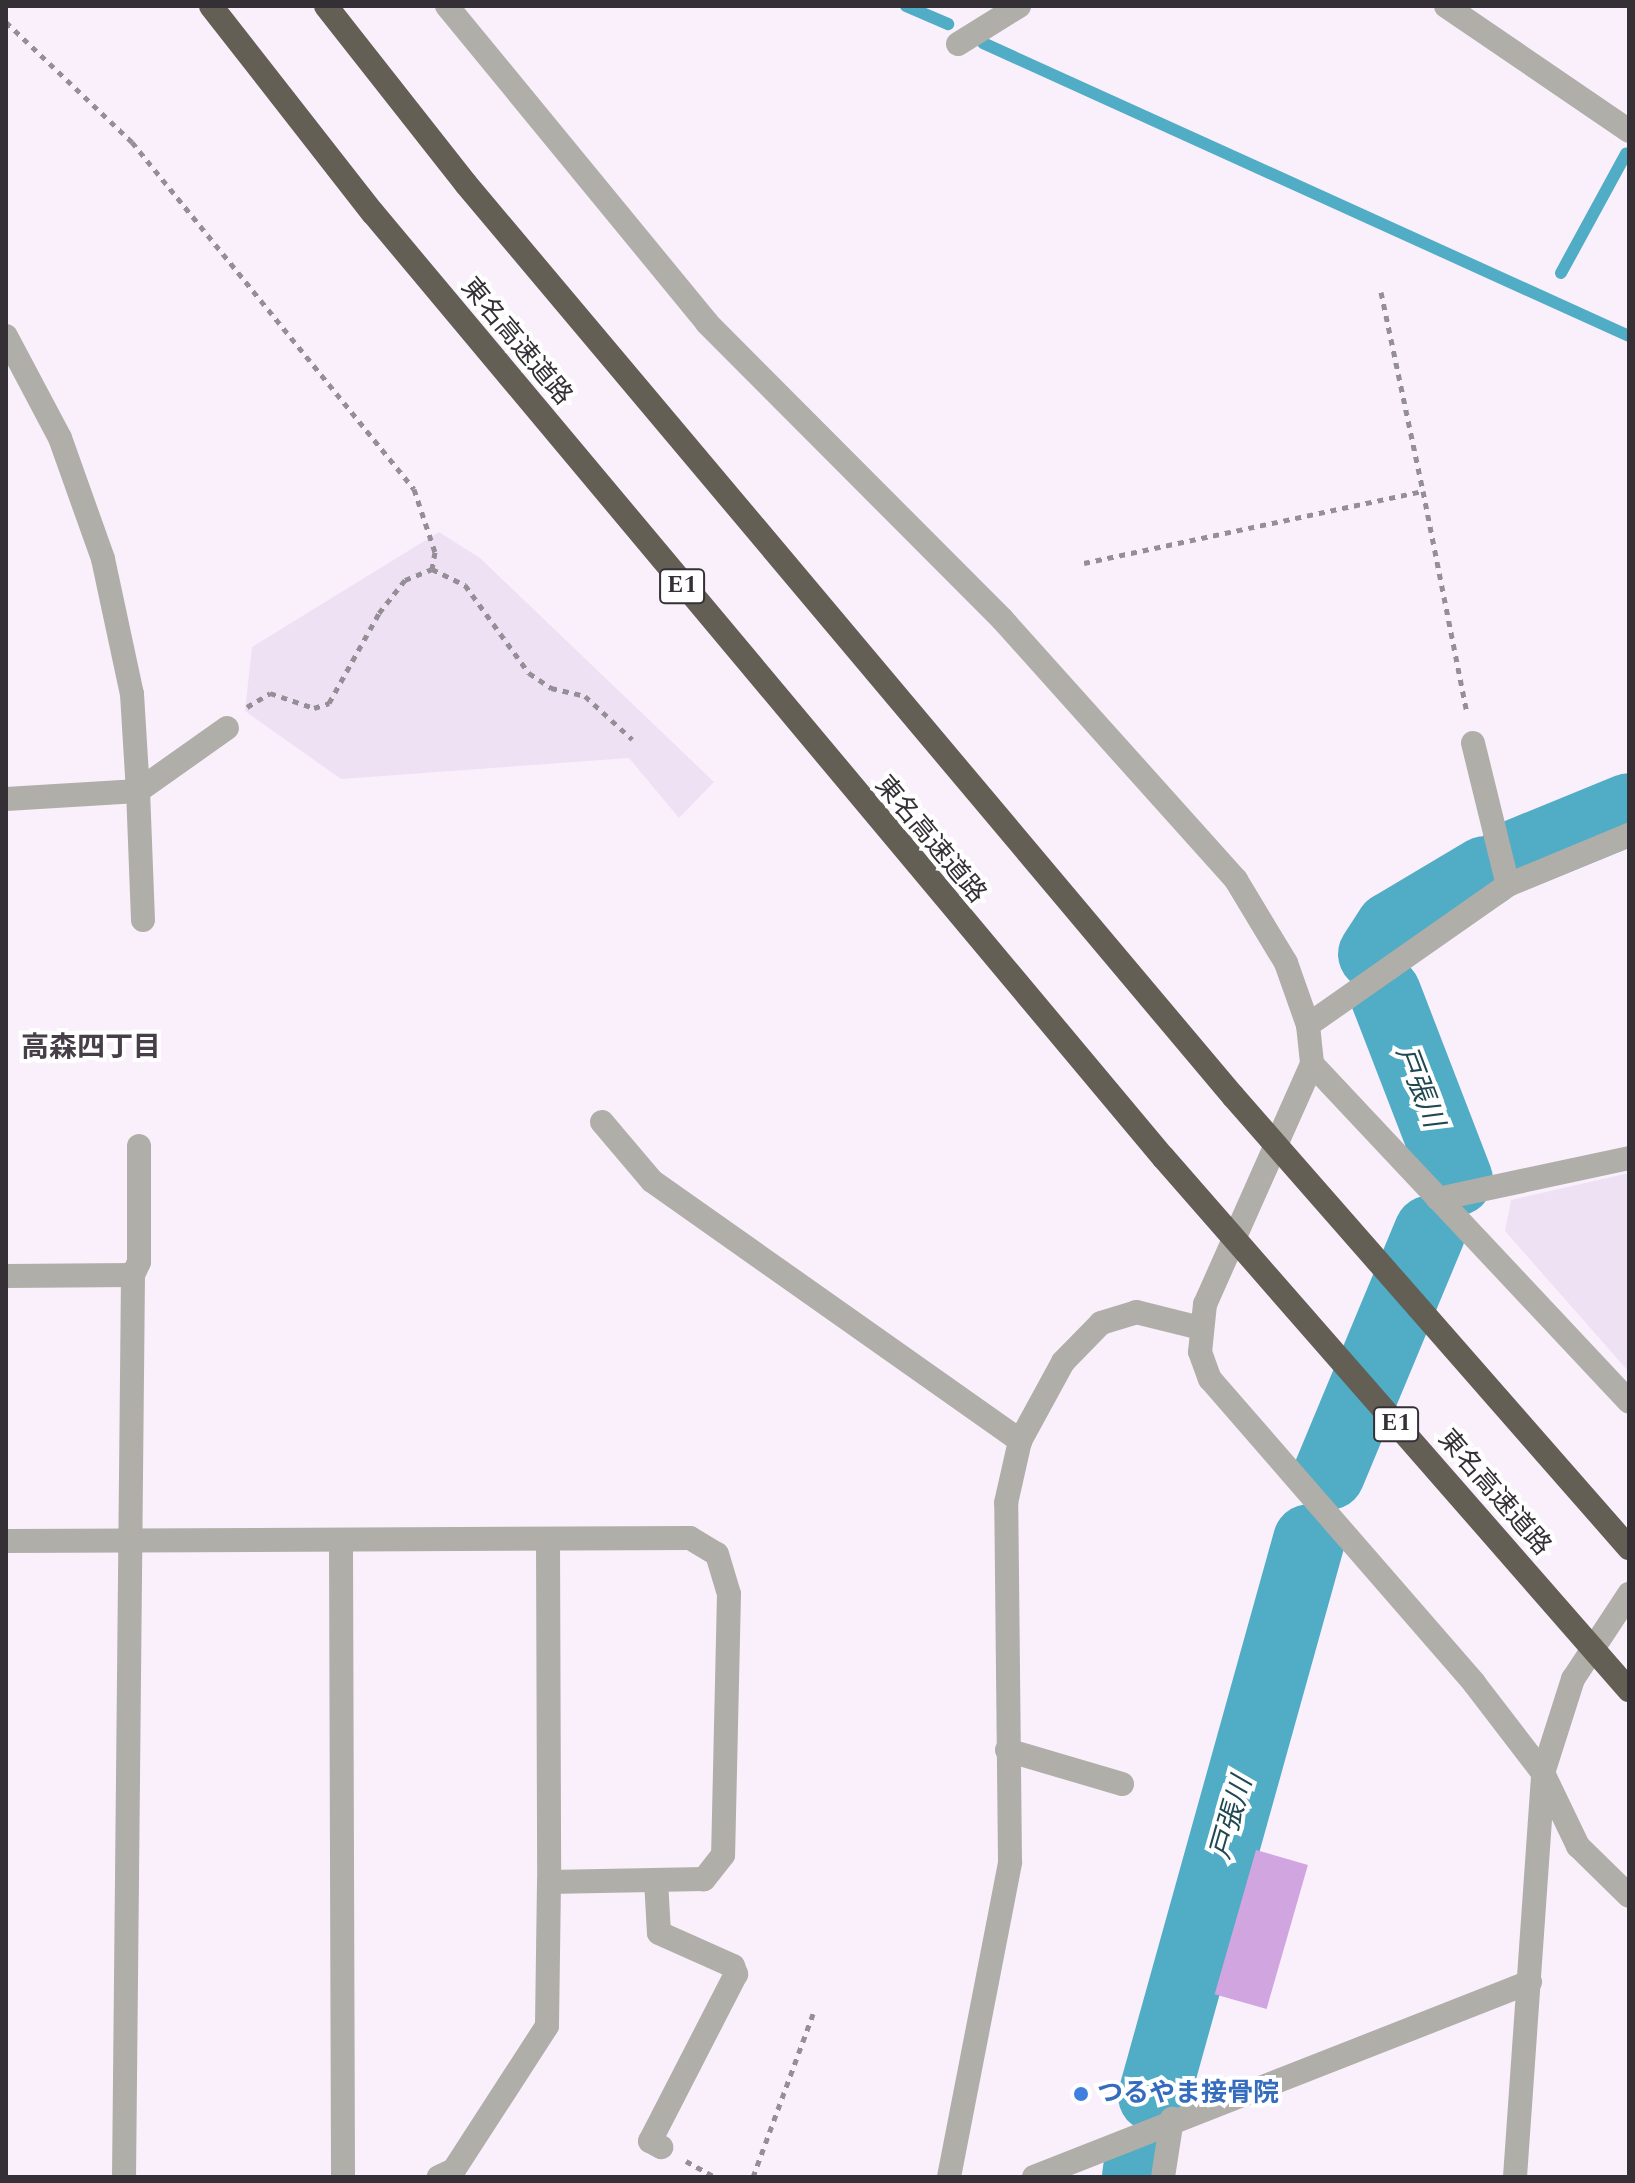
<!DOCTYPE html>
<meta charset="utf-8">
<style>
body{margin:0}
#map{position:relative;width:1635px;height:2183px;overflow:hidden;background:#f9f0fc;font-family:Spectral,"Noto Sans JP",serif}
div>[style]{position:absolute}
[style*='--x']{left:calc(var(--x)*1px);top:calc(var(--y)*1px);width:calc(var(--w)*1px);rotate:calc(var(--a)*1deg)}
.built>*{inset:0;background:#efe1f4}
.stream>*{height:12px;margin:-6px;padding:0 6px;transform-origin:6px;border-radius:6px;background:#51acc6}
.river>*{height:72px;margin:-36px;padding:0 36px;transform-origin:36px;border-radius:36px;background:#51acc6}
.building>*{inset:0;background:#d0a5e0;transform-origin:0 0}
.path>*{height:5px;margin-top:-2.5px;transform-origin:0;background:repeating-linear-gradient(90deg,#948e96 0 6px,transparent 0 12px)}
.minor>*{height:24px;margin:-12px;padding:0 12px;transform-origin:12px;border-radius:12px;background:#b0aea8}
.highway>*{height:24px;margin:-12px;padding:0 12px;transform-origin:12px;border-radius:12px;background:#645f54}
.highway-bridge>*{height:24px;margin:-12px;padding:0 12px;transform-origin:12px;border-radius:12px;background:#645f54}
.dots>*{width:22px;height:22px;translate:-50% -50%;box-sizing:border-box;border:4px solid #fff;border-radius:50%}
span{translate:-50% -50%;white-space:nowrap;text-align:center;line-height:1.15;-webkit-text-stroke:8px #fff;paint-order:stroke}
.shield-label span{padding:2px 6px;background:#fff;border:2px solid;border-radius:6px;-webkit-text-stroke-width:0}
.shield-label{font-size:24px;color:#343035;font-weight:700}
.street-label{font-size:26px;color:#343035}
.shop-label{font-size:26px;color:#366cbe;font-weight:700}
.left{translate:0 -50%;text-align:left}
.neighbourhood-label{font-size:28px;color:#463f48;font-weight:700}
.water-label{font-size:28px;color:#1f4853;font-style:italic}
.frame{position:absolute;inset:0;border:8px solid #343035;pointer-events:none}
</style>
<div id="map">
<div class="built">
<i style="clip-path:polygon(439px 532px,480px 558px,714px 782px,679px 818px,629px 758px,341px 779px,245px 711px,252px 647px)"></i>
<i style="clip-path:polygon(1629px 1173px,1629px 1372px,1505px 1231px,1511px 1200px)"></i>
</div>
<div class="stream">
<i style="--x:906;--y:6;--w:46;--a:23.2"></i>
<i style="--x:983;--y:43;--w:709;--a:24.4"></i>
<i style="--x:1561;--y:273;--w:136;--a:-61.4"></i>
</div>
<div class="river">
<i style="--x:1512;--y:857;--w:126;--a:-22.3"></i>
<i style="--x:1374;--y:954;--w:31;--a:-57"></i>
<i style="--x:1391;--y:928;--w:109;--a:-30.8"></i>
<i style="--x:1385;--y:993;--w:200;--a:68.9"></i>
<i style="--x:1329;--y:1474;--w:263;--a:-67.4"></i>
<i style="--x:1154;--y:2096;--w:577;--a:-74.42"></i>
<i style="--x:1138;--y:2177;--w:8;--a:-83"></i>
</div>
<div class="building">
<i style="left:1256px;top:1850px;width:54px;height:150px;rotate:16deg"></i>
</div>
<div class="path">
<i style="--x:6;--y:22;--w:174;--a:43.6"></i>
<i style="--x:132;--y:142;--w:447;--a:50.9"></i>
<i style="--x:414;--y:489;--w:66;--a:71.6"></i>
<i style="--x:435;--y:552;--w:17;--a:100"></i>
<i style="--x:1381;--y:292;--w:203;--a:78.1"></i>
<i style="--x:1084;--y:563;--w:347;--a:-12"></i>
<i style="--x:1423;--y:491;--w:227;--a:78.8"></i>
<i style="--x:247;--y:707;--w:27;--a:-31"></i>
<i style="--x:270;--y:693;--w:46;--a:18.8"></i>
<i style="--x:314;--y:708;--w:16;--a:-18"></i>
<i style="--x:329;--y:703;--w:103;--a:-60.9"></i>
<i style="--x:379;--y:613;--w:42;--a:-51.8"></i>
<i style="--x:405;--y:580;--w:29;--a:-22"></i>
<i style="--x:432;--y:569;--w:37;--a:26"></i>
<i style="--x:465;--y:585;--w:109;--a:54"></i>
<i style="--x:529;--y:673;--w:27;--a:34"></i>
<i style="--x:551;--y:688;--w:35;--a:13"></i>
<i style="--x:585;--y:696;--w:64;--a:42.5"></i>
<i style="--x:686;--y:2161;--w:33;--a:29"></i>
<i style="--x:753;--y:2177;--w:177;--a:-69.8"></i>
</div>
<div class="minor">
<i style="--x:447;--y:6;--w:410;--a:50.6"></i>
<i style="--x:707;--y:323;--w:418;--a:45.1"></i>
<i style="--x:1002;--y:619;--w:351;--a:48.1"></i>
<i style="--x:1236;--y:880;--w:97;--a:58.9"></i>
<i style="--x:1286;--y:963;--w:66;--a:70.5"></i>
<i style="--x:1308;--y:1025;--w:39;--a:84"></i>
<i style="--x:1312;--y:1064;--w:263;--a:114"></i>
<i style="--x:1205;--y:1304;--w:48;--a:95.9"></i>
<i style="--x:1200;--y:1352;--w:29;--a:70"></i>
<i style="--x:1210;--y:1379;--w:403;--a:49"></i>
<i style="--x:1474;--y:1683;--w:113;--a:52.5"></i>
<i style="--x:1543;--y:1773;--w:81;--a:64.4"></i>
<i style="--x:1578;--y:1846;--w:71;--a:44.4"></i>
<i style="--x:1446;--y:6;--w:222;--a:34.3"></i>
<i style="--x:958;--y:44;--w:72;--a:-31.9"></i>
<i style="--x:6;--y:336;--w:115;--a:62.1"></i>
<i style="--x:60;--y:438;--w:128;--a:70.4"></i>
<i style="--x:103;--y:559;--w:138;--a:77.9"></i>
<i style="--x:132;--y:694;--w:97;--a:86.5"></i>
<i style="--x:138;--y:791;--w:132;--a:176.5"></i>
<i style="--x:1473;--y:743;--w:146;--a:76.2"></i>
<i style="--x:143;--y:920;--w:129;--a:-92.2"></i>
<i style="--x:138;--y:791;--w:109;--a:-35.3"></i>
<i style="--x:1308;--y:1025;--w:244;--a:-35"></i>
<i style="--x:1508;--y:885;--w:131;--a:-22.5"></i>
<i style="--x:1312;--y:1064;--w:463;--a:46.8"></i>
<i style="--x:602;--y:1122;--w:77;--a:49.7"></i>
<i style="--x:652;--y:1181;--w:451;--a:35.2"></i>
<i style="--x:1438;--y:1199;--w:195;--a:-12.1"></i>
<i style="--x:133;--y:1275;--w:14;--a:-65"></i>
<i style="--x:139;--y:1262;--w:116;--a:-90"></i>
<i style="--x:6;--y:1276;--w:127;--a:-0.5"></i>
<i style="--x:133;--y:1275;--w:902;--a:90.57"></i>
<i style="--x:548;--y:1540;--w:342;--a:89.8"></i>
<i style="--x:6;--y:1541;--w:684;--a:-0.25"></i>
<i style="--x:690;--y:1538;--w:31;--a:31"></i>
<i style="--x:717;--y:1554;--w:42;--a:73.3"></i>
<i style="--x:729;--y:1594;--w:261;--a:91.3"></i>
<i style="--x:723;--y:1855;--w:31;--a:128"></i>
<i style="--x:704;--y:1879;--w:155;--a:178.9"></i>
<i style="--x:549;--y:1882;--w:144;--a:90.8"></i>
<i style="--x:547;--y:2026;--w:171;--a:122.9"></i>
<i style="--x:454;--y:2170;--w:17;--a:155"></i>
<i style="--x:341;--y:1543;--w:634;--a:89.82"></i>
<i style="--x:1007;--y:1750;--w:120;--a:16.5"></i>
<i style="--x:656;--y:1880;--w:53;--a:86.8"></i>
<i style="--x:659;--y:1933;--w:81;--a:24"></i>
<i style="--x:733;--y:1966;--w:9;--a:69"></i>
<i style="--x:736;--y:1974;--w:188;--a:117.2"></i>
<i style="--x:650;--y:2141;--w:13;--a:29"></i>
<i style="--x:949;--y:2177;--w:321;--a:-79"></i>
<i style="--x:1010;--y:1862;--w:359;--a:-90.6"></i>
<i style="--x:1006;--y:1503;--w:64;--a:-77.3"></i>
<i style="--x:1020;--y:1441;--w:90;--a:-61.4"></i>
<i style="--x:1063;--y:1362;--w:54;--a:-45.7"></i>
<i style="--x:1101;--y:1323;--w:37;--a:-17"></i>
<i style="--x:1136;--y:1312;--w:66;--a:14"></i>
<i style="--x:1034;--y:2177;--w:533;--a:-21.46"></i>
<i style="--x:1163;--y:2177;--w:59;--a:-81.2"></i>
<i style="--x:1515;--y:2177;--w:405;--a:-86"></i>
<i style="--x:1543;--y:1773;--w:99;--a:-72.3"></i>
<i style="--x:1573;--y:1679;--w:102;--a:-56.6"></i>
</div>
<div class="highway">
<i style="--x:211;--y:6;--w:263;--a:52"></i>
<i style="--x:373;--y:213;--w:1231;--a:50.08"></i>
<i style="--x:326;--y:6;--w:226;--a:51.8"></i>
<i style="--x:466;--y:184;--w:1192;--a:49.94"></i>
</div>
<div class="highway-bridge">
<i style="--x:1233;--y:1096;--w:601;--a:48.78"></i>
<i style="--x:1163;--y:1157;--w:708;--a:48.84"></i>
</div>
<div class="dots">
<i style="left:1081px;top:2094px;background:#3f7fe0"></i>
</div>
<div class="shield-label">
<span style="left:682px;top:586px">E1</span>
<span style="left:1396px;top:1424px">E1</span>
</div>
<div class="street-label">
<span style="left:516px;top:342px;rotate:50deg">東名高速道路</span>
<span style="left:930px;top:840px;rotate:50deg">東名高速道路</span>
<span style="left:1494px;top:1493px;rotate:49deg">東名高速道路</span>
</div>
<div class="shop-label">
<span class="left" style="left:1097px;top:2094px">つるやま接骨院</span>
</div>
<div class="neighbourhood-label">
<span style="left:91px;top:1048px">高森四丁目</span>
</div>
<div class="water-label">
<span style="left:1419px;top:1087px;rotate:69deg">戸張川</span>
<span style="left:1232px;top:1818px;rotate:-74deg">戸張川</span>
</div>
<div class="frame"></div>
</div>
